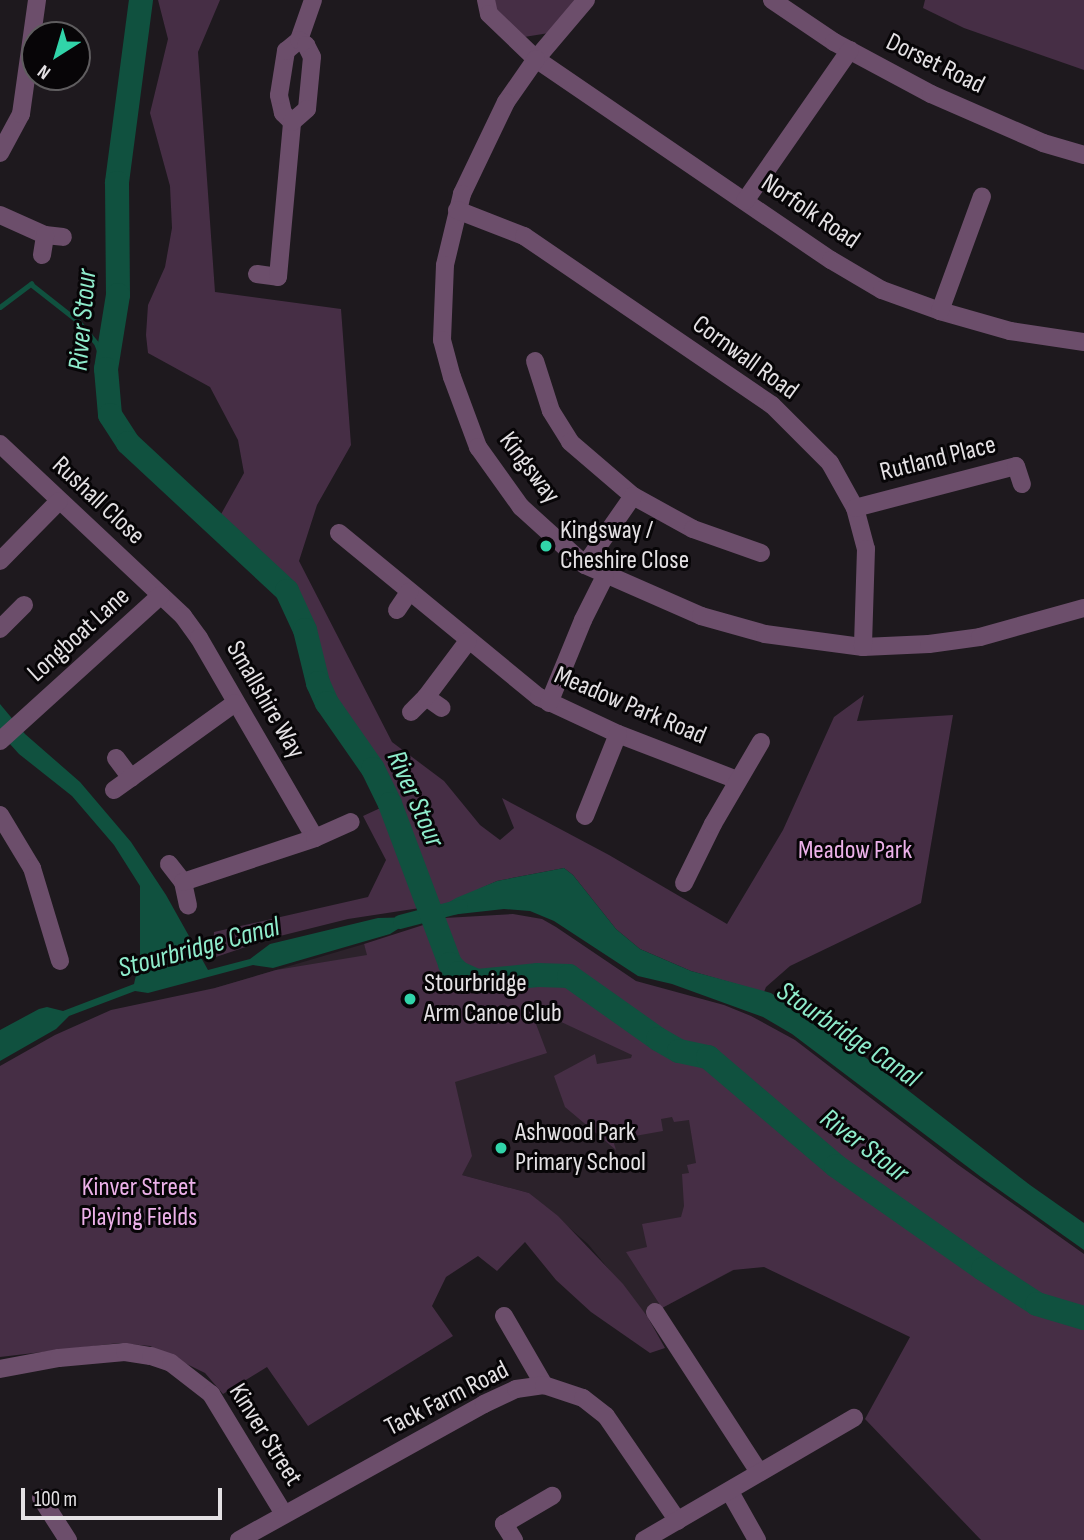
<!DOCTYPE html>
<style>
body{margin:0}
#map{position:relative;width:1084px;height:1540px;overflow:hidden;background:#1e191e;font-family:"Sofia Sans Condensed",sans-serif}
div>[style]{position:absolute}
[style*='--x']{left:calc(var(--x)*1px);top:calc(var(--y)*1px);width:calc(var(--w)*1px);rotate:calc(var(--a)*1deg)}
.built>*{inset:0;background:#2c222b}
.green>*{inset:0;background:#462e45}
.water>*{inset:0;background:#10513f}
.stream>*{height:4.5px;margin:-2.25px;padding:0 2.25px;transform-origin:2.25px;border-radius:2.25px;background:#10513f}
.canal>*{height:14px;margin:-7px;padding:0 7px;transform-origin:7px;border-radius:7px;background:#10513f}
.river>*{height:24px;margin:-12px;padding:0 12px;transform-origin:12px;border-radius:12px;background:#10513f}
.minor>*{height:18px;margin:-9px;padding:0 9px;transform-origin:9px;border-radius:9px;background:#6c4e6b}
.dots>*{width:19px;height:19px;translate:-50% -50%;box-sizing:border-box;border:4px solid #070507;border-radius:50%}
span{translate:-50% -50%;white-space:nowrap;text-align:center;line-height:1.15;-webkit-text-stroke:6px #070507;paint-order:stroke}
.street-label{font-size:26px;color:#e4e1e4}
.poi-label{font-size:26px;color:#e4e1e4}
.left{translate:0 -50%;text-align:left}
.park-label{font-size:26px;color:#ecb1e9}
.water-label{font-size:28px;color:#8feccc;font-style:italic}
.north{position:absolute;left:21px;top:21px;width:70px;height:70px;box-sizing:border-box;background:#070507;border:2px solid #5f5d5f;border-radius:50%;rotate:217deg;font-size:19px;font-weight:700;line-height:28px;text-align:center;color:#e4e1e4}
.north::after{content:'';display:block;margin:auto;width:24px;height:32px;background:#31d4a9;clip-path:polygon(50% 0,100% 100%,50% 72%,0 100%)}
.scale{position:absolute;left:21px;top:1488px;width:201px;height:32px;box-sizing:border-box;border:4px solid #e4e1e4;border-top:0;padding-left:9px;font-size:21px;line-height:24px;white-space:nowrap;color:#e4e1e4;-webkit-text-stroke:5px #070507;paint-order:stroke}
</style>
<div id="map">
<div class="built">
<i style="clip-path:polygon(364px 944px,368px 955px,441px 1012px,474px 1024px,544px 1014px,619px 1047px,740px 1117px,734px 1270px,647px 1316px,588px 1244px,529px 1193px,462px 1175px,215px 988px)"></i>
</div>
<div class="green">
<i style="clip-path:polygon(158px 0,220px 0,198px 52px,215px 292px,341px 309px,351px 445px,317px 505px,299px 561px,392px 742px,444px 781px,480px 825px,500px 840px,514px 828px,502px 798px,609px 855px,727px 924px,783px 830px,834px 717px,864px 695px,857px 721px,953px 715px,921px 903px,790px 966px,766px 987px,764px 992px,691px 971px,640px 949px,616px 929px,573px 875px,564px 868px,497px 881px,446px 904px,348px 919px,272px 938px,213px 958px,214px 932px,368px 897px,386px 860px,363px 816px,389px 804px,373px 769px,327px 703px,318px 683px,305px 630px,287px 591px,215px 525px,244px 473px,238px 440px,210px 387px,148px 353px,146px 335px,148px 305px,165px 267px,172px 228px,170px 186px,150px 113px,168px 39px)"></i>
<i style="clip-path:polygon(494px 0,576px 0,549px 33px,524px 37px,495px 12px)"></i>
<i style="clip-path:polygon(925px 0,1084px 0,1084px 70px,964px 28px,923px 8px)"></i>
<i style="clip-path:polygon(513px 914px,542px 919px,556px 927px,636px 981px,724px 1005px,751px 1016px,795px 1040px,957px 1164px,1084px 1254px,1084px 1540px,981px 1540px,865px 1419px,910px 1337px,764px 1267px,733px 1270px,662px 1308px,626px 1252px,647px 1247px,642px 1224px,681px 1217px,684px 1206px,682px 1174px,689px 1173px,687px 1165px,696px 1163px,689px 1120px,674px 1122px,672px 1117px,661px 1119px,663px 1131px,618px 1139px,615px 1127px,609px 1128px,616px 1150px,565px 1107px,554px 1076px,595px 1054px,597px 1064px,631px 1058px,632px 1055px,544px 1014px,533px 1016px,547px 1053px,455px 1082px,472px 1156px,462px 1175px,529px 1193px,558px 1216px,623px 1284px,647px 1316px,665px 1348px,650px 1353px,591px 1312px,556px 1280px,525px 1242px,497px 1271px,478px 1256px,446px 1277px,432px 1306px,453px 1336px,308px 1426px,267px 1367px,223px 1394px,205px 1373px,150px 1346px,119px 1343px,0 1357px,0 1066px,55px 1035px,111px 1010px,215px 988px,276px 970px,367px 955px,364px 944px,445px 918px)"></i>
</div>
<div class="water">
<i style="clip-path:polygon(0 704px,25px 734px,80px 782px,131px 842px,166px 895px,208px 970px,250px 959px,270px 944px,378px 918px,417px 917px,390px 934px,273px 968px,253px 965px,148px 993px,135px 991px,69px 1016px,56px 1029px,0 1061px,0 1030px,39px 1009px,47px 1007px,63px 1011px,134px 984px,140px 957px,140px 886px,114px 845px,72px 796px,19px 754px,0 733px)"></i>
<i style="clip-path:polygon(564px 868px,573px 875px,616px 929px,640px 949px,691px 971px,771px 993px,869px 1060px,1030px 1185px,1084px 1223px,1084px 1250px,981px 1177px,792px 1034px,763px 1017px,672px 984px,638px 976px,554px 921px,530px 911px,504px 909px,450px 915px,443px 911px,446px 904px,456px 898px,497px 881px)"></i>
</div>
<div class="stream">
<i style="--x:0;--y:307;--w:39;--a:-37"></i>
<i style="--x:31;--y:284;--w:60;--a:38.2"></i>
<i style="--x:78;--y:321;--w:30;--a:50"></i>
<i style="--x:97;--y:344;--w:27;--a:70"></i>
<i style="--x:443;--y:976;--w:16;--a:-11"></i>
</div>
<div class="canal">
<i style="--x:400;--y:922;--w:63;--a:-14.7"></i>
</div>
<div class="river">
<i style="--x:141;--y:0;--w:185;--a:97.5"></i>
<i style="--x:117;--y:183;--w:112;--a:89.5"></i>
<i style="--x:118;--y:295;--w:75;--a:99.2"></i>
<i style="--x:106;--y:369;--w:46;--a:85"></i>
<i style="--x:110;--y:415;--w:33;--a:57"></i>
<i style="--x:128;--y:443;--w:217;--a:42.9"></i>
<i style="--x:287;--y:591;--w:43;--a:65.2"></i>
<i style="--x:305;--y:630;--w:55;--a:76.2"></i>
<i style="--x:318;--y:683;--w:22;--a:66"></i>
<i style="--x:327;--y:703;--w:80;--a:55.1"></i>
<i style="--x:373;--y:769;--w:39;--a:64"></i>
<i style="--x:390;--y:804;--w:171;--a:69.4"></i>
<i style="--x:450;--y:964;--w:13;--a:45"></i>
<i style="--x:459;--y:973;--w:20;--a:24"></i>
<i style="--x:477;--y:981;--w:61;--a:-5.6"></i>
<i style="--x:538;--y:975;--w:31;--a:2"></i>
<i style="--x:569;--y:976;--w:109;--a:35.3"></i>
<i style="--x:658;--y:1039;--w:24;--a:30"></i>
<i style="--x:679;--y:1051;--w:30;--a:12"></i>
<i style="--x:708;--y:1057;--w:168;--a:40.4"></i>
<i style="--x:836;--y:1166;--w:179;--a:35"></i>
<i style="--x:983;--y:1269;--w:64;--a:32.9"></i>
<i style="--x:1037;--y:1304;--w:49;--a:16.6"></i>
</div>
<div class="minor">
<i style="--x:486;--y:0;--w:14;--a:78"></i>
<i style="--x:489;--y:14;--w:65;--a:43.8"></i>
<i style="--x:536;--y:59;--w:357;--a:34.3"></i>
<i style="--x:831;--y:260;--w:59;--a:30.5"></i>
<i style="--x:882;--y:290;--w:62;--a:19.9"></i>
<i style="--x:940;--y:311;--w:73;--a:15.9"></i>
<i style="--x:1010;--y:331;--w:75;--a:8.5"></i>
<i style="--x:586;--y:0;--w:77;--a:130.3"></i>
<i style="--x:536;--y:59;--w:52;--a:124.9"></i>
<i style="--x:506;--y:102;--w:102;--a:115.6"></i>
<i style="--x:462;--y:194;--w:73;--a:103.5"></i>
<i style="--x:445;--y:265;--w:75;--a:92.3"></i>
<i style="--x:442;--y:340;--w:38;--a:75"></i>
<i style="--x:452;--y:377;--w:75;--a:69.6"></i>
<i style="--x:478;--y:447;--w:74;--a:54.4"></i>
<i style="--x:521;--y:507;--w:86;--a:42.2"></i>
<i style="--x:585;--y:565;--w:127;--a:23.7"></i>
<i style="--x:701;--y:616;--w:66;--a:15.7"></i>
<i style="--x:765;--y:634;--w:99;--a:7.6"></i>
<i style="--x:863;--y:647;--w:66;--a:-2.6"></i>
<i style="--x:929;--y:644;--w:51;--a:-7.8"></i>
<i style="--x:980;--y:637;--w:108;--a:-15.6"></i>
<i style="--x:772;--y:0;--w:75;--a:34.1"></i>
<i style="--x:834;--y:42;--w:110;--a:28.2"></i>
<i style="--x:931;--y:94;--w:122;--a:23.6"></i>
<i style="--x:1043;--y:143;--w:43;--a:16.3"></i>
<i style="--x:299;--y:40;--w:42;--a:-70.7"></i>
<i style="--x:0;--y:153;--w:44;--a:-61.7"></i>
<i style="--x:21;--y:114;--w:115;--a:-82"></i>
<i style="--x:745;--y:201;--w:184;--a:-55.2"></i>
<i style="--x:457;--y:210;--w:72;--a:21.2"></i>
<i style="--x:524;--y:236;--w:300;--a:34.3"></i>
<i style="--x:772;--y:405;--w:82;--a:45"></i>
<i style="--x:830;--y:463;--w:51;--a:60.9"></i>
<i style="--x:855;--y:508;--w:42;--a:75"></i>
<i style="--x:866;--y:549;--w:98;--a:91.8"></i>
<i style="--x:0;--y:215;--w:49;--a:24"></i>
<i style="--x:45;--y:235;--w:18;--a:6"></i>
<i style="--x:42;--y:255;--w:20;--a:-81"></i>
<i style="--x:257;--y:274;--w:21;--a:8"></i>
<i style="--x:278;--y:277;--w:156;--a:-84.8"></i>
<i style="--x:292;--y:122;--w:13;--a:-135"></i>
<i style="--x:283;--y:113;--w:18;--a:-103"></i>
<i style="--x:279;--y:95;--w:45;--a:-81"></i>
<i style="--x:286;--y:51;--w:17;--a:-40"></i>
<i style="--x:299;--y:40;--w:9;--a:36"></i>
<i style="--x:306;--y:45;--w:13;--a:63"></i>
<i style="--x:312;--y:57;--w:52;--a:95.5"></i>
<i style="--x:307;--y:109;--w:20;--a:139"></i>
<i style="--x:940;--y:311;--w:122;--a:-69.9"></i>
<i style="--x:535;--y:361;--w:52;--a:72.3"></i>
<i style="--x:551;--y:411;--w:36;--a:58"></i>
<i style="--x:570;--y:442;--w:83;--a:40.6"></i>
<i style="--x:633;--y:496;--w:68;--a:28.8"></i>
<i style="--x:693;--y:529;--w:72;--a:19.4"></i>
<i style="--x:0;--y:444;--w:251;--a:43.2"></i>
<i style="--x:183;--y:616;--w:27;--a:54"></i>
<i style="--x:199;--y:638;--w:231;--a:59.9"></i>
<i style="--x:855;--y:508;--w:166;--a:-14.6"></i>
<i style="--x:1016;--y:466;--w:19;--a:72"></i>
<i style="--x:339;--y:533;--w:259;--a:39.4"></i>
<i style="--x:539;--y:697;--w:87;--a:25.1"></i>
<i style="--x:618;--y:734;--w:128;--a:21.1"></i>
<i style="--x:0;--y:561;--w:84;--a:-45.5"></i>
<i style="--x:585;--y:565;--w:84;--a:-55.2"></i>
<i style="--x:397;--y:610;--w:22;--a:-56"></i>
<i style="--x:0;--y:629;--w:34;--a:-45"></i>
<i style="--x:426;--y:697;--w:19;--a:35"></i>
<i style="--x:549;--y:703;--w:90;--a:-67.7"></i>
<i style="--x:583;--y:620;--w:49;--a:-63.4"></i>
<i style="--x:411;--y:712;--w:21;--a:-45"></i>
<i style="--x:426;--y:697;--w:70;--a:-53.1"></i>
<i style="--x:0;--y:741;--w:217;--a:-42.2"></i>
<i style="--x:116;--y:758;--w:25;--a:53"></i>
<i style="--x:114;--y:790;--w:149;--a:-35.7"></i>
<i style="--x:0;--y:815;--w:62;--a:58.9"></i>
<i style="--x:32;--y:868;--w:97;--a:73.2"></i>
<i style="--x:585;--y:816;--w:88;--a:-68.1"></i>
<i style="--x:169;--y:864;--w:23;--a:52"></i>
<i style="--x:183;--y:882;--w:24;--a:78"></i>
<i style="--x:183;--y:882;--w:139;--a:-18.4"></i>
<i style="--x:315;--y:838;--w:39;--a:-24"></i>
<i style="--x:684;--y:883;--w:66;--a:-63.8"></i>
<i style="--x:713;--y:824;--w:95;--a:-59.7"></i>
<i style="--x:655;--y:1312;--w:191;--a:57"></i>
<i style="--x:504;--y:1316;--w:80;--a:59.9"></i>
<i style="--x:0;--y:1369;--w:60;--a:-10.6"></i>
<i style="--x:59;--y:1358;--w:66;--a:-5.2"></i>
<i style="--x:125;--y:1352;--w:26;--a:9"></i>
<i style="--x:151;--y:1356;--w:21;--a:19"></i>
<i style="--x:171;--y:1363;--w:51;--a:37.8"></i>
<i style="--x:211;--y:1394;--w:140;--a:58.7"></i>
<i style="--x:730;--y:1492;--w:55;--a:60.6"></i>
<i style="--x:41;--y:1498;--w:50;--a:57.3"></i>
<i style="--x:239;--y:1540;--w:280;--a:-29"></i>
<i style="--x:484;--y:1404;--w:35;--a:-25"></i>
<i style="--x:516;--y:1389;--w:28;--a:-8"></i>
<i style="--x:544;--y:1385;--w:41;--a:18.4"></i>
<i style="--x:583;--y:1398;--w:29;--a:38"></i>
<i style="--x:606;--y:1416;--w:127;--a:55.6"></i>
<i style="--x:514;--y:1540;--w:19;--a:-122"></i>
<i style="--x:504;--y:1524;--w:56;--a:-30.3"></i>
<i style="--x:644;--y:1540;--w:243;--a:-30.2"></i>
</div>
<div class="dots">
<i style="left:546px;top:546px;background:#31d4a9"></i>
<i style="left:410px;top:999px;background:#31d4a9"></i>
<i style="left:501px;top:1148px;background:#31d4a9"></i>
</div>
<div class="street-label">
<span style="left:935px;top:64px;rotate:26deg">Dorset Road</span>
<span style="left:810px;top:212px;rotate:34deg">Norfolk Road</span>
<span style="left:745px;top:358px;rotate:36deg">Cornwall Road</span>
<span style="left:938px;top:459px;rotate:-14deg">Rutland Place</span>
<span style="left:529px;top:468px;rotate:53deg">Kingsway</span>
<span style="left:98px;top:501px;rotate:43deg">Rushall Close</span>
<span style="left:79px;top:635px;rotate:-42deg">Longboat Lane</span>
<span style="left:265px;top:700px;rotate:60deg">Smallshire Way</span>
<span style="left:630px;top:706px;rotate:23deg">Meadow Park Road</span>
<span style="left:447px;top:1399px;rotate:-27deg">Tack Farm Road</span>
<span style="left:265px;top:1435px;rotate:58deg">Kinver Street</span>
</div>
<div class="poi-label">
<span class="left" style="left:560px;top:546px">Kingsway /<br>Cheshire Close</span>
<span class="left" style="left:424px;top:999px">Stourbridge<br>Arm Canoe Club</span>
<span class="left" style="left:515px;top:1148px">Ashwood Park<br>Primary School</span>
</div>
<div class="park-label">
<span style="left:855px;top:851px">Meadow Park</span>
<span style="left:139px;top:1203px">Kinver Street<br>Playing Fields</span>
</div>
<div class="water-label">
<span style="left:83px;top:320px;rotate:-85deg">River Stour</span>
<span style="left:415px;top:799px;rotate:66deg">River Stour</span>
<span style="left:199px;top:948px;rotate:-15deg">Stourbridge Canal</span>
<span style="left:848px;top:1035px;rotate:34deg">Stourbridge Canal</span>
<span style="left:864px;top:1146px;rotate:37deg">River Stour</span>
</div>
<div class="north">N</div>
<div class="scale">100 m</div>
</div>
